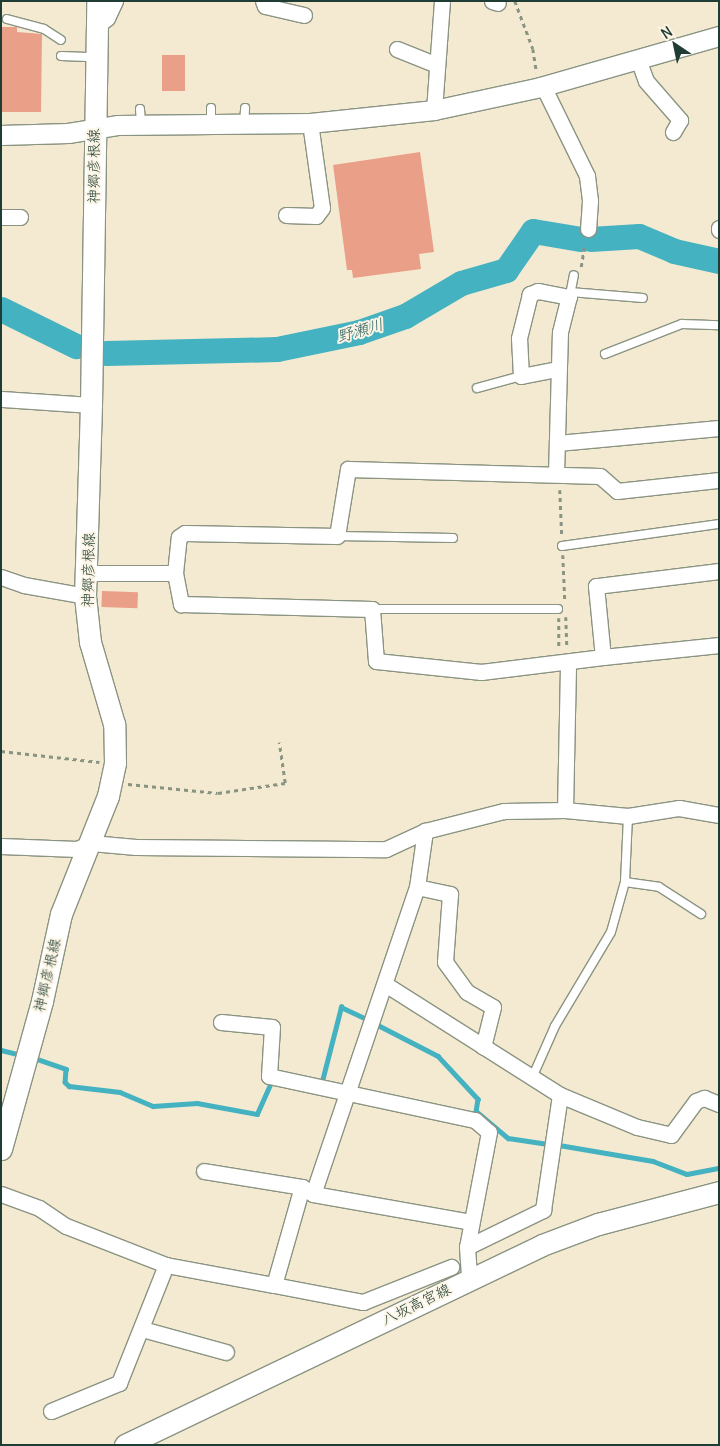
<!DOCTYPE html>
<meta charset="utf-8">
<style>
body{margin:0}
#map{position:relative;width:720px;height:1446px;overflow:hidden;background:#f4ead1;font-family:Delius,"Klee One",sans-serif}
div>[style]{position:absolute}
[style*='--x']{left:calc(var(--x)*1px);top:calc(var(--y)*1px);width:calc(var(--w)*1px);rotate:calc(var(--a)*1deg)}
.stream>*{height:4.5px;margin:-2.25px;padding:0 2.25px;transform-origin:2.25px;border-radius:2.25px;background:#44b2c0}
.river>*{height:25px;margin:-12.5px;padding:0 12.5px;transform-origin:12.5px;border-radius:12.5px;background:#44b2c0}
.building>*{inset:0;background:#ea9f88;transform-origin:0 0}
.path>*{height:2.5px;margin-top:-1.25px;transform-origin:0;background:repeating-linear-gradient(90deg,#8a9482 0 4px,transparent 0 8px)}
.roads{filter:drop-shadow(1px 0 #8a9482) drop-shadow(-1px 0 #8a9482) drop-shadow(0 1px #8a9482) drop-shadow(0 -1px #8a9482)}
.service>*{height:8px;margin:-4px;padding:0 4px;transform-origin:4px;border-radius:4px;background:#fff}
.minor>*{height:15px;margin:-7.5px;padding:0 7.5px;transform-origin:7.5px;border-radius:7.5px;background:#fff}
.tertiary>*{height:19px;margin:-9.5px;padding:0 9.5px;transform-origin:9.5px;border-radius:9.5px;background:#fff}
.secondary>*{height:21px;margin:-10.5px;padding:0 10.5px;transform-origin:10.5px;border-radius:10.5px;background:#fff}
span{translate:-50% -50%;white-space:nowrap;text-align:center;line-height:1.15;-webkit-text-stroke:4px #fcf5e5;paint-order:stroke}
.street-label{font-size:15px;color:#1f3d34}
.water-label{font-size:16px;color:#2a605e;font-style:italic}
.frame{position:absolute;inset:0;border:2px solid #1f3d34;pointer-events:none}
.north{position:absolute;left:650px;top:20px;width:50px;height:50px;-webkit-text-stroke:4px #fcf5e5;paint-order:stroke;rotate:326deg;font-size:14px;font-weight:700;line-height:20px;text-align:center;color:#1f3d34}
.north::after{content:'';display:block;margin:auto;width:18px;height:22px;background:#1f3d34;clip-path:polygon(50% 0,100% 100%,50% 72%,0 100%)}
</style>
<div id="map">
<div class="stream">
<i style="--x:376;--y:1024;--w:70;--a:27.3"></i>
<i style="--x:438;--y:1056;--w:59;--a:47.1"></i>
<i style="--x:478;--y:1099;--w:12;--a:99"></i>
<i style="--x:476;--y:1111;--w:42;--a:40.2"></i>
<i style="--x:508;--y:1138;--w:40;--a:8.5"></i>
<i style="--x:1;--y:1050;--w:21;--a:14"></i>
<i style="--x:34;--y:1058;--w:34;--a:19"></i>
<i style="--x:66;--y:1069;--w:13;--a:94"></i>
<i style="--x:65;--y:1082;--w:6;--a:45"></i>
<i style="--x:69;--y:1086;--w:51;--a:6.7"></i>
<i style="--x:120;--y:1092;--w:36;--a:23"></i>
<i style="--x:153;--y:1106;--w:44;--a:-3.9"></i>
<i style="--x:197;--y:1103;--w:61;--a:10.4"></i>
<i style="--x:257;--y:1114;--w:34;--a:-66"></i>
<i style="--x:321;--y:1085;--w:81;--a:-75.6"></i>
<i style="--x:341;--y:1007;--w:29;--a:25"></i>
<i style="--x:559;--y:1145;--w:95;--a:9.7"></i>
<i style="--x:653;--y:1161;--w:36;--a:21"></i>
<i style="--x:687;--y:1174;--w:33;--a:-11"></i>
</div>
<div class="river">
<i style="--x:590;--y:239;--w:49;--a:-3.5"></i>
<i style="--x:639;--y:236;--w:38;--a:23"></i>
<i style="--x:674;--y:251;--w:46;--a:12.5"></i>
<i style="--x:1;--y:309;--w:84;--a:26.3"></i>
<i style="--x:106;--y:353;--w:171;--a:-1.3"></i>
<i style="--x:277;--y:349;--w:84;--a:-11.7"></i>
<i style="--x:359;--y:332;--w:49;--a:-19.2"></i>
<i style="--x:405;--y:316;--w:65;--a:-30.5"></i>
<i style="--x:461;--y:283;--w:47;--a:-16.1"></i>
<i style="--x:506;--y:270;--w:47;--a:-55.3"></i>
<i style="--x:533;--y:231;--w:49;--a:9.5"></i>
</div>
<div class="building">
<i style="clip-path:polygon(1px 27px,17px 27px,17px 32px,42px 34px,41px 112px,1px 112px)"></i>
<i style="left:162px;top:55px;width:23px;height:36px"></i>
<i style="clip-path:polygon(420px 152px,434px 252px,419px 254px,421px 269px,353px 278px,352px 270px,347px 270px,333px 165px)"></i>
<i style="left:102px;top:591px;width:36px;height:16px;rotate:2deg"></i>
</div>
<div class="path">
<i style="--x:515;--y:1;--w:51;--a:69.4"></i>
<i style="--x:533;--y:49;--w:24;--a:81"></i>
<i style="--x:581;--y:267;--w:24;--a:-81"></i>
<i style="--x:560;--y:490;--w:47;--a:87.6"></i>
<i style="--x:563;--y:555;--w:46;--a:87.5"></i>
<i style="--x:566;--y:617;--w:29;--a:88"></i>
<i style="--x:559;--y:618;--w:30;--a:90"></i>
<i style="--x:1;--y:751;--w:99;--a:6.4"></i>
<i style="--x:128;--y:784;--w:90;--a:5.7"></i>
<i style="--x:218;--y:793;--w:68;--a:-8.5"></i>
<i style="--x:285;--y:783;--w:41;--a:-98.3"></i>
</div>
<div class="roads">
<div class="service">
<i style="--x:7;--y:19;--w:38;--a:15"></i>
<i style="--x:44;--y:29;--w:20;--a:33"></i>
<i style="--x:61;--y:56;--w:33;--a:2"></i>
<i style="--x:211;--y:108;--w:15;--a:90"></i>
<i style="--x:140;--y:109;--w:15;--a:86"></i>
<i style="--x:244;--y:124;--w:16;--a:-86"></i>
<i style="--x:570;--y:292;--w:73;--a:4.7"></i>
<i style="--x:570;--y:295;--w:20;--a:-79"></i>
<i style="--x:605;--y:354;--w:83;--a:-21.3"></i>
<i style="--x:682;--y:324;--w:37;--a:2"></i>
<i style="--x:477;--y:388;--w:46;--a:-15.3"></i>
<i style="--x:337;--y:536;--w:116;--a:1"></i>
<i style="--x:562;--y:546;--w:159;--a:-8"></i>
<i style="--x:372;--y:609;--w:186;--a:0"></i>
<i style="--x:628;--y:816;--w:66;--a:92.6"></i>
<i style="--x:625;--y:882;--w:34;--a:8"></i>
<i style="--x:659;--y:887;--w:50;--a:32.7"></i>
<i style="--x:532;--y:1078;--w:57;--a:-66.1"></i>
<i style="--x:555;--y:1026;--w:109;--a:-59.2"></i>
<i style="--x:611;--y:932;--w:52;--a:-74.4"></i>
</div>
<div class="minor">
<i style="--x:263;--y:1;--w:5;--a:68"></i>
<i style="--x:265;--y:6;--w:40;--a:13"></i>
<i style="--x:492;--y:1;--w:6;--a:18"></i>
<i style="--x:97;--y:26;--w:13;--a:-39"></i>
<i style="--x:107;--y:18;--w:19;--a:-65"></i>
<i style="--x:397;--y:49;--w:43;--a:21.8"></i>
<i style="--x:638;--y:59;--w:23;--a:70"></i>
<i style="--x:646;--y:81;--w:52;--a:48.9"></i>
<i style="--x:680;--y:120;--w:14;--a:120"></i>
<i style="--x:543;--y:86;--w:100;--a:63.9"></i>
<i style="--x:587;--y:176;--w:25;--a:83"></i>
<i style="--x:590;--y:201;--w:28;--a:94"></i>
<i style="--x:434;--y:110;--w:109;--a:-85.8"></i>
<i style="--x:286;--y:215;--w:30;--a:2"></i>
<i style="--x:316;--y:216;--w:10;--a:-53"></i>
<i style="--x:322;--y:208;--w:86;--a:-98"></i>
<i style="--x:1;--y:217;--w:19;--a:0"></i>
<i style="--x:719;--y:228;--w:2;--a:90"></i>
<i style="--x:1;--y:399;--w:90;--a:3.8"></i>
<i style="--x:557;--y:443;--w:163;--a:-5.3"></i>
<i style="--x:556;--y:474;--w:142;--a:-88.4"></i>
<i style="--x:560;--y:332;--w:36;--a:-76"></i>
<i style="--x:569;--y:297;--w:32;--a:-169"></i>
<i style="--x:538;--y:291;--w:9;--a:159"></i>
<i style="--x:530;--y:294;--w:45;--a:104"></i>
<i style="--x:519;--y:338;--w:38;--a:87"></i>
<i style="--x:521;--y:376;--w:38;--a:-11"></i>
<i style="--x:719;--y:571;--w:124;--a:173"></i>
<i style="--x:596;--y:586;--w:71;--a:84.4"></i>
<i style="--x:603;--y:657;--w:117;--a:-5.9"></i>
<i style="--x:87;--y:573;--w:88;--a:0"></i>
<i style="--x:175;--y:573;--w:32;--a:79"></i>
<i style="--x:181;--y:604;--w:191;--a:1.5"></i>
<i style="--x:372;--y:609;--w:52;--a:85.6"></i>
<i style="--x:376;--y:661;--w:106;--a:6"></i>
<i style="--x:481;--y:672;--w:123;--a:-7"></i>
<i style="--x:175;--y:573;--w:36;--a:-84"></i>
<i style="--x:179;--y:537;--w:7;--a:-34"></i>
<i style="--x:185;--y:533;--w:152;--a:1.1"></i>
<i style="--x:337;--y:536;--w:68;--a:-80.7"></i>
<i style="--x:348;--y:469;--w:252;--a:1.6"></i>
<i style="--x:600;--y:476;--w:23;--a:41"></i>
<i style="--x:617;--y:491;--w:103;--a:-6.2"></i>
<i style="--x:1;--y:577;--w:24;--a:19"></i>
<i style="--x:24;--y:585;--w:62;--a:10.2"></i>
<i style="--x:565;--y:810;--w:148;--a:-88.8"></i>
<i style="--x:1;--y:846;--w:76;--a:2.3"></i>
<i style="--x:77;--y:849;--w:15;--a:-23"></i>
<i style="--x:91;--y:843;--w:45;--a:5.1"></i>
<i style="--x:136;--y:847;--w:250;--a:0.5"></i>
<i style="--x:386;--y:849;--w:43;--a:-24.8"></i>
<i style="--x:425;--y:831;--w:81;--a:-14.2"></i>
<i style="--x:504;--y:811;--w:61;--a:-0.9"></i>
<i style="--x:565;--y:810;--w:63;--a:5.4"></i>
<i style="--x:628;--y:816;--w:52;--a:-8.9"></i>
<i style="--x:679;--y:808;--w:41;--a:9.9"></i>
<i style="--x:417;--y:887;--w:34;--a:12"></i>
<i style="--x:450;--y:894;--w:68;--a:94.2"></i>
<i style="--x:445;--y:962;--w:37;--a:54"></i>
<i style="--x:467;--y:992;--w:30;--a:30"></i>
<i style="--x:493;--y:1007;--w:41;--a:104"></i>
<i style="--x:385;--y:984;--w:207;--a:32.4"></i>
<i style="--x:560;--y:1095;--w:83;--a:22.6"></i>
<i style="--x:637;--y:1127;--w:35;--a:13"></i>
<i style="--x:671;--y:1135;--w:42;--a:-53.7"></i>
<i style="--x:696;--y:1101;--w:9;--a:-21"></i>
<i style="--x:704;--y:1098;--w:16;--a:22"></i>
<i style="--x:221;--y:1022;--w:51;--a:5.6"></i>
<i style="--x:272;--y:1027;--w:49;--a:93.5"></i>
<i style="--x:269;--y:1076;--w:211;--a:12.1"></i>
<i style="--x:475;--y:1120;--w:18;--a:41"></i>
<i style="--x:489;--y:1132;--w:117;--a:100.8"></i>
<i style="--x:467;--y:1247;--w:32;--a:86"></i>
<i style="--x:204;--y:1171;--w:99;--a:9.3"></i>
<i style="--x:1;--y:1194;--w:40;--a:20.2"></i>
<i style="--x:39;--y:1208;--w:32;--a:34"></i>
<i style="--x:66;--y:1226;--w:107;--a:21.3"></i>
<i style="--x:166;--y:1265;--w:110;--a:10.5"></i>
<i style="--x:274;--y:1285;--w:102;--a:-74.1"></i>
<i style="--x:302;--y:1187;--w:13;--a:32"></i>
<i style="--x:313;--y:1194;--w:160;--a:10"></i>
<i style="--x:313;--y:1194;--w:324;--a:-71.3"></i>
<i style="--x:417;--y:887;--w:57;--a:-81.9"></i>
<i style="--x:467;--y:1247;--w:85;--a:-26"></i>
<i style="--x:543;--y:1210;--w:116;--a:-81.6"></i>
<i style="--x:274;--y:1285;--w:91;--a:10.8"></i>
<i style="--x:363;--y:1302;--w:95;--a:-21.7"></i>
<i style="--x:142;--y:1329;--w:87;--a:15.3"></i>
<i style="--x:51;--y:1411;--w:74;--a:-22.4"></i>
<i style="--x:119;--y:1383;--w:127;--a:-68.3"></i>
</div>
<div class="tertiary">
<i style="--x:1;--y:135;--w:67;--a:-1.7"></i>
<i style="--x:68;--y:133;--w:51;--a:-9.1"></i>
<i style="--x:118;--y:125;--w:192;--a:-0.6"></i>
<i style="--x:310;--y:123;--w:125;--a:-6"></i>
<i style="--x:434;--y:110;--w:108;--a:-12.2"></i>
<i style="--x:540;--y:87;--w:186;--a:-15.9"></i>
</div>
<div class="secondary">
<i style="--x:1;--y:1149;--w:154;--a:-74.5"></i>
<i style="--x:42;--y:1001;--w:89;--a:-77.7"></i>
<i style="--x:61;--y:914;--w:127;--a:-68.3"></i>
<i style="--x:108;--y:796;--w:34;--a:-78"></i>
<i style="--x:115;--y:763;--w:39;--a:-91"></i>
<i style="--x:114;--y:724;--w:85;--a:-106.3"></i>
<i style="--x:90;--y:642;--w:46;--a:-96.2"></i>
<i style="--x:85;--y:596;--w:191;--a:-88.2"></i>
<i style="--x:91;--y:405;--w:404;--a:-89.1"></i>
<i style="--x:125;--y:1445;--w:462;--a:-25.6"></i>
<i style="--x:542;--y:1245;--w:60;--a:-20.6"></i>
<i style="--x:598;--y:1224;--w:125;--a:-14.8"></i>
</div>
</div>
<div class="street-label">
<span style="left:94px;top:166px;rotate:-90deg">神郷彦根線</span>
<span style="left:88px;top:570px;rotate:-89deg">神郷彦根線</span>
<span style="left:47px;top:975px;rotate:-77deg">神郷彦根線</span>
<span style="left:416px;top:1304px;rotate:-26deg">八坂高宮線</span>
</div>
<div class="water-label">
<span style="left:360px;top:330px;rotate:-16deg">野瀬川</span>
</div>
<div class="frame"></div>
<div class="north">N</div>
</div>
